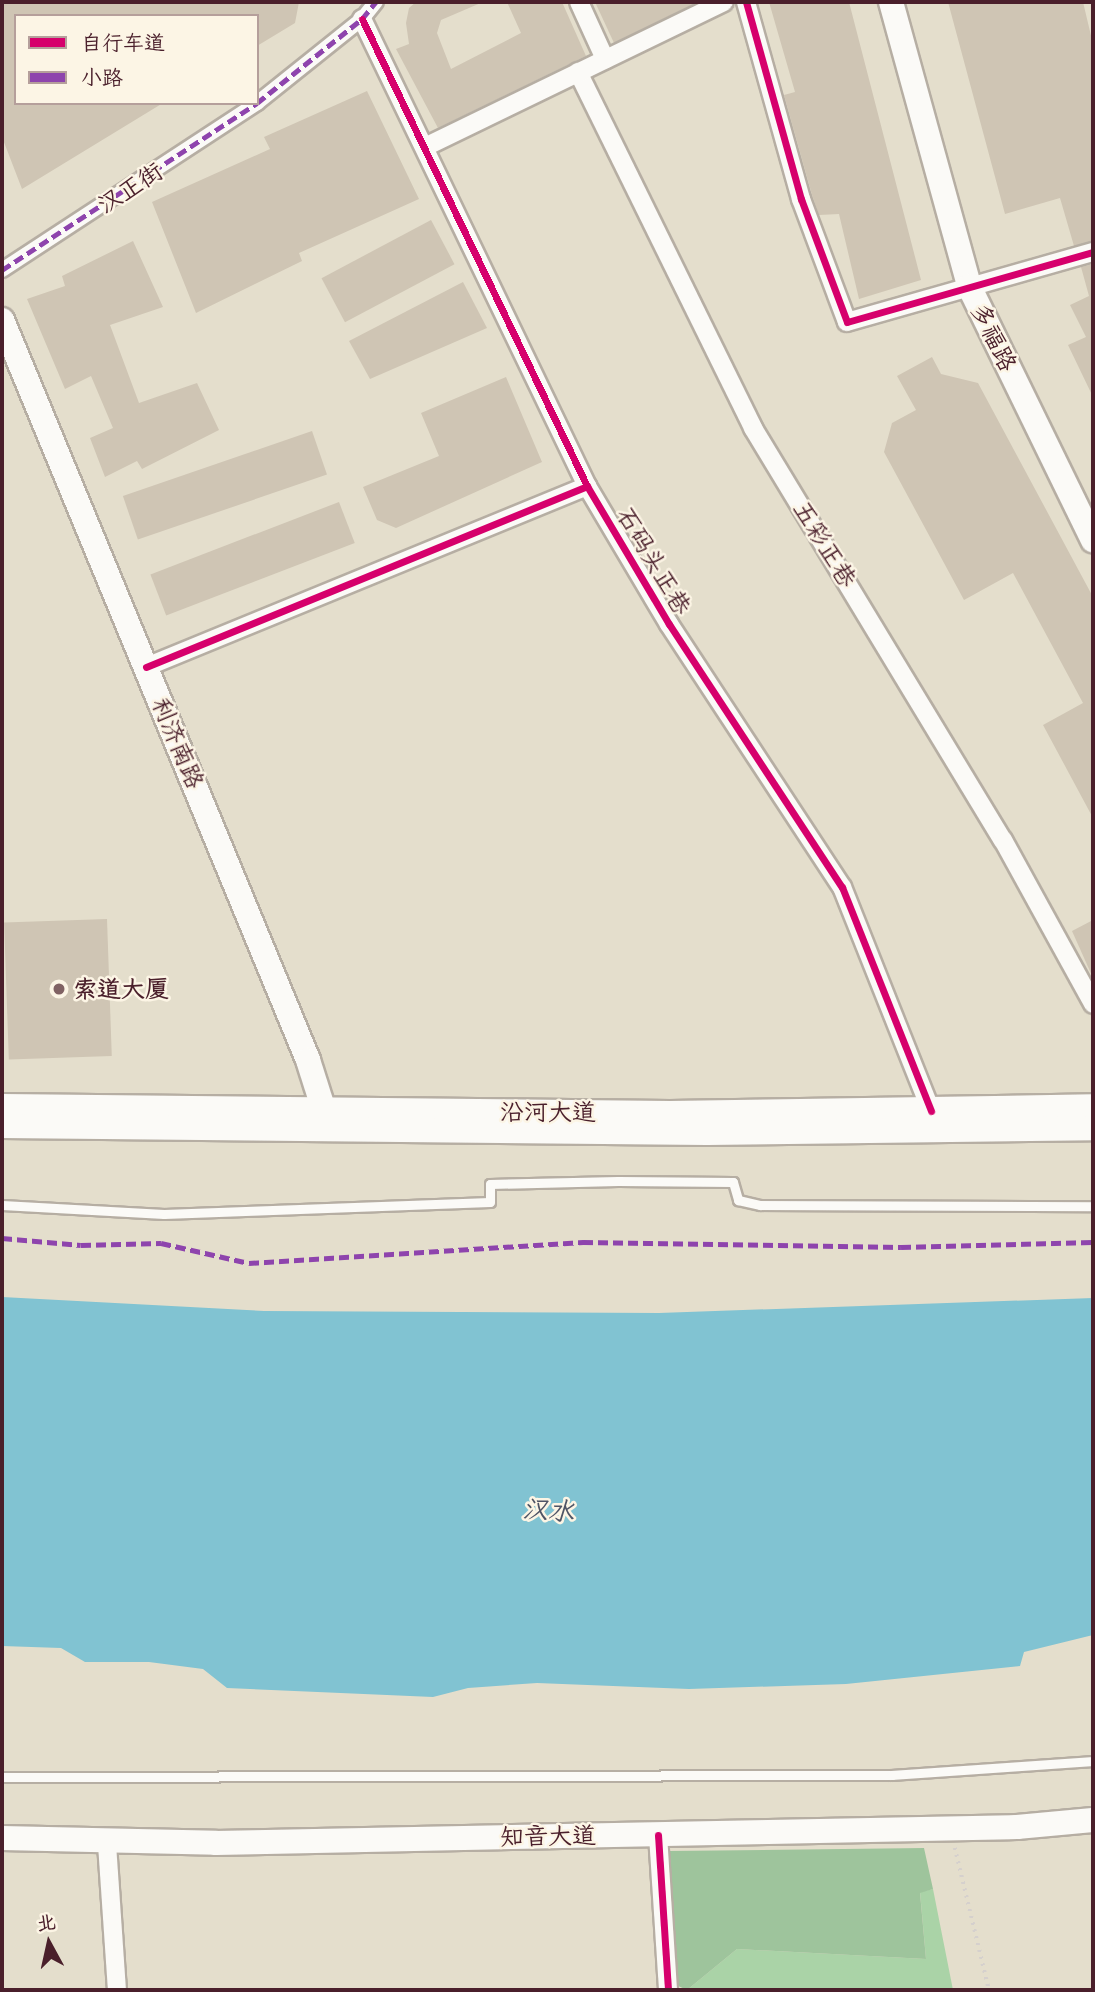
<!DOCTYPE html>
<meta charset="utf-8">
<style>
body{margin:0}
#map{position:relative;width:1095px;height:1992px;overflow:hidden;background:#e4decc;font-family:"Patrick Hand","LXGW WenKai TC",sans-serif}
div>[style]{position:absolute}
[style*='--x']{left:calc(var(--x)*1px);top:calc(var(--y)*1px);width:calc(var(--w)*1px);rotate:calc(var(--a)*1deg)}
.green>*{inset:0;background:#aad3a7}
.forest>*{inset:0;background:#9ec49c}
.water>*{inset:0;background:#81c3d2}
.building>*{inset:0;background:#cfc5b4;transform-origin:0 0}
.path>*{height:3.5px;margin-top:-1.75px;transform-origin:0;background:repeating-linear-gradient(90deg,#d5d0cd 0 2px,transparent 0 7px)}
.roads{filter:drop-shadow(2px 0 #b6aea3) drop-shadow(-2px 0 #b6aea3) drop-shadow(0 2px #b6aea3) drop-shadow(0 -2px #b6aea3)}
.service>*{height:9px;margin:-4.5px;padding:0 4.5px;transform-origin:4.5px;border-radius:4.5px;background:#fbfaf7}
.pedestrian>*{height:14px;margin:-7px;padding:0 7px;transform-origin:7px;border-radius:7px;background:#fbfaf7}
.minor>*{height:18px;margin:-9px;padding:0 9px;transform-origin:9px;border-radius:9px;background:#fbfaf7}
.secondary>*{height:24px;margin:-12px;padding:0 12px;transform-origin:12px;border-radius:12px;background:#fbfaf7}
.quiet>*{height:5px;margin-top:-2.5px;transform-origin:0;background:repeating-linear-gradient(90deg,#8e44ad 0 10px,transparent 0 15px)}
.cycleway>*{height:7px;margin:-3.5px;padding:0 3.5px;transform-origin:3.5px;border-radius:3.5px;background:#d6006c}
.dots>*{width:19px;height:19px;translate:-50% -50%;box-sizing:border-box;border:4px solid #fcf5e5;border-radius:50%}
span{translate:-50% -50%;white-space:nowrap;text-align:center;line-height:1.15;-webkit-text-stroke:5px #fcf5e5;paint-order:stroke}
.street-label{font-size:24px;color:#4a1f2b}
.poi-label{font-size:24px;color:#4a1f2b;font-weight:700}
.left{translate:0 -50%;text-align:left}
.water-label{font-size:26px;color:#4e5466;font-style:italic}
.frame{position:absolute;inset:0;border:4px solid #4a1f2b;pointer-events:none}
.legend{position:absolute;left:14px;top:14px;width:245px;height:91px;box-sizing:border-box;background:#fcf5e5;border:2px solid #b59f9b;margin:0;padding:9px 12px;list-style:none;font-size:21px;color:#4a1f2b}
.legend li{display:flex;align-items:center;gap:14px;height:35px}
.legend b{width:35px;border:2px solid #b59f9b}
.north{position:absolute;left:14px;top:1908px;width:70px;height:70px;-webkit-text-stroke:5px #fcf5e5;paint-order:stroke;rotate:352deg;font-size:19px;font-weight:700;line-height:28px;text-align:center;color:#4a1f2b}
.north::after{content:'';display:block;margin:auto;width:24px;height:32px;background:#4a1f2b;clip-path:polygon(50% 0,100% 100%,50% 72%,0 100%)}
</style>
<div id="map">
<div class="green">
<i style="clip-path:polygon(933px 1889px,953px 1990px,687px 1990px,737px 1949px,926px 1959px,920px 1892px)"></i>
</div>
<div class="forest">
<i style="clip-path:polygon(924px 1848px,933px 1889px,920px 1893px,926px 1959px,737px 1949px,687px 1990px,676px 1985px,669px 1851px)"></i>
</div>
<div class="water">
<i style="clip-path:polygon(2px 1297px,264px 1311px,659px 1313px,1093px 1298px,1093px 1635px,1024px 1652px,1020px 1666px,846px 1684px,689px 1689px,537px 1683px,468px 1688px,433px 1697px,227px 1688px,203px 1669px,149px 1662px,85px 1662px,61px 1648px,2px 1646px)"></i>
</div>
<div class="building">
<i style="clip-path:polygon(2px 2px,299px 2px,295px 23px,257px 46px,257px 16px,16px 16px,16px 103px,163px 103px,22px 189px,2px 137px)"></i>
<i style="clip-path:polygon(416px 2px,483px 2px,441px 20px,437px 33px,451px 69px,521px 33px,507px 2px,562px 2px,586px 56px,438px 128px,396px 49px,409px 44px,406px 23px,409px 8px)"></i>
<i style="clip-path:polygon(595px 2px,698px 2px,614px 43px)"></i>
<i style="clip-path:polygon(769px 2px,849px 2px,921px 280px,859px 299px,839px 214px,819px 215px,812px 195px,784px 95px,795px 92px)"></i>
<i style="clip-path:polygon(948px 2px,1083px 2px,1093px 44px,1093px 241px,1074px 246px,1060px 198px,1005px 214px)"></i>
<i style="clip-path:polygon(367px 91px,419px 199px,299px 253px,302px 261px,196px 313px,152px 202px,270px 149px,264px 137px)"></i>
<i style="left:431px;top:220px;width:50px;height:124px;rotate:62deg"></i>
<i style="clip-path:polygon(133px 241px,163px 307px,110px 325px,139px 403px,197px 383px,219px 430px,142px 469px,137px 461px,105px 477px,90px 438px,113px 428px,91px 376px,65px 389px,27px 299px,65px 286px,62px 276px)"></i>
<i style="clip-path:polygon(1093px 264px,1093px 397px,1068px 345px,1086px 337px,1070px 305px,1089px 296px,1081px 267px)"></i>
<i style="clip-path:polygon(463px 282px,487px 328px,370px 379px,349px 341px)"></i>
<i style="clip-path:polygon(932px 357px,941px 374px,978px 383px,1093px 597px,1093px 818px,1043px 725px,1083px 703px,1013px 573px,964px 600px,884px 452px,892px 423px,916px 410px,897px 376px)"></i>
<i style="clip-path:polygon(506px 377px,542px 462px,396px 528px,377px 520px,363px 487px,439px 456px,421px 413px)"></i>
<i style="left:312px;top:431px;width:46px;height:200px;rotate:71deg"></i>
<i style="left:339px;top:502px;width:44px;height:202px;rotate:69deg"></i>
<i style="left:107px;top:919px;width:137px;height:103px;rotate:88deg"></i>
<i style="clip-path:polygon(1093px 920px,1093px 978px,1072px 931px)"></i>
</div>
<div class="path">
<i style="--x:955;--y:1848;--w:146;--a:76.5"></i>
</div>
<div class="roads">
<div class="service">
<i style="--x:2;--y:1205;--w:162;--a:3.2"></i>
<i style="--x:164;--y:1214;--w:326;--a:-2.1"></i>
<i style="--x:490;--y:1202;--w:18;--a:-90"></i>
<i style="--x:490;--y:1184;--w:128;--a:-1.3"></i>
<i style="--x:618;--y:1181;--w:115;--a:0.5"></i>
<i style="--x:733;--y:1182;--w:19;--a:74"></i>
<i style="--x:738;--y:1200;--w:23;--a:13"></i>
<i style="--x:760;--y:1205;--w:333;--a:0.2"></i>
<i style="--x:2;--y:1777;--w:890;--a:-0.13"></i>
<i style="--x:892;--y:1775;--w:201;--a:-4"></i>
</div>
<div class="pedestrian">
<i style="--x:257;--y:103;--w:134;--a:-38.7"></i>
<i style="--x:362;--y:19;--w:22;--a:-51"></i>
<i style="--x:2;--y:270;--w:305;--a:-33.2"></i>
</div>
<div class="minor">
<i style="--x:579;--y:2;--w:63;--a:65.5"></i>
<i style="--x:746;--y:2;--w:205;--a:74.4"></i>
<i style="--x:801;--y:199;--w:131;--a:69.5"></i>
<i style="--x:847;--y:322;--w:256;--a:-15.9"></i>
<i style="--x:362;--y:19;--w:518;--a:64.28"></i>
<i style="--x:587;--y:486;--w:161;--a:59.3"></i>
<i style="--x:669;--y:624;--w:315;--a:56.7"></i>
<i style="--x:842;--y:887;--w:241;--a:68.3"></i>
<i style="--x:578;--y:72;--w:397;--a:63.8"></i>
<i style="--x:753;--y:428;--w:482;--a:58.8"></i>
<i style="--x:1003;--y:840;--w:187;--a:61.2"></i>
<i style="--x:425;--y:147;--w:332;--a:-25.9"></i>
<i style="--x:146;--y:667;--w:477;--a:-22.3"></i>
<i style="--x:658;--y:1835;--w:155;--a:86.3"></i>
<i style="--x:107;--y:1844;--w:146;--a:86.1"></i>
</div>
<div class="secondary">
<i style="--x:891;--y:2;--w:295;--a:74.6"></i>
<i style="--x:969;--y:286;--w:283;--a:64"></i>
<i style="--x:2;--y:320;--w:801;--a:67.53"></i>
<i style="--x:308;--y:1060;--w:66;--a:72.4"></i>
<i style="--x:2;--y:1106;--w:668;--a:0.6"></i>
<i style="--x:670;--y:1113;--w:423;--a:-0.9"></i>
<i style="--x:2;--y:1126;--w:705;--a:0.57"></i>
<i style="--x:707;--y:1133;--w:386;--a:-0.7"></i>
<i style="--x:2;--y:1838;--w:214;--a:1.3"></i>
<i style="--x:216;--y:1843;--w:801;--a:-1.14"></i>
<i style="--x:1017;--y:1827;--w:76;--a:-5.3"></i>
</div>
</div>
<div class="quiet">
<i style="--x:257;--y:103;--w:134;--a:-38.7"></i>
<i style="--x:362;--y:19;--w:22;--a:-51"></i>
<i style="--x:2;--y:270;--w:305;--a:-33.2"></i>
<i style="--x:2;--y:1238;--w:79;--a:5.1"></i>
<i style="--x:81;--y:1245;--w:80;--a:-1.4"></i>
<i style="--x:161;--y:1243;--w:90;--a:12.8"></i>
<i style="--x:249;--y:1263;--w:335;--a:-3.6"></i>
<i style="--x:583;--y:1242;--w:318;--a:0.9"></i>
<i style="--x:901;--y:1247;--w:192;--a:-1.5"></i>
</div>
<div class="cycleway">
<i style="--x:746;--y:2;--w:205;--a:74.4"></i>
<i style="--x:801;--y:199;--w:131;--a:69.5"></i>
<i style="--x:847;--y:322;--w:256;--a:-15.9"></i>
<i style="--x:362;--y:19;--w:518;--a:64.28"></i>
<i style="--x:587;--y:486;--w:161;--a:59.3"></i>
<i style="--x:669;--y:624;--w:315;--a:56.7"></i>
<i style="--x:842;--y:887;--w:241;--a:68.3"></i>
<i style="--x:146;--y:667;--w:477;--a:-22.3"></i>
<i style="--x:658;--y:1835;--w:155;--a:86.3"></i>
</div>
<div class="dots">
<i style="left:59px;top:989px;background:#806263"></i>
</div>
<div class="street-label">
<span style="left:130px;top:188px;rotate:-33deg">汉正街</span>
<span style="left:994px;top:337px;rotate:64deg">多福路</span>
<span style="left:825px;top:544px;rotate:58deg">五彩正巷</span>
<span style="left:654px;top:561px;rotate:59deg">石码头正巷</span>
<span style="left:178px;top:743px;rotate:67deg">利济南路</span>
<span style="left:548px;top:1112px">沿河大道</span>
<span style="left:548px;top:1836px;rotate:-1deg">知音大道</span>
</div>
<div class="poi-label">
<span class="left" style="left:73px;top:989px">索道大厦</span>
</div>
<div class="water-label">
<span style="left:548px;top:1510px;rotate:3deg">汉水</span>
</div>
<div class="frame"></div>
<ul class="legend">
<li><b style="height:9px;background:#d6006c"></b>自行车道</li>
<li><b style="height:9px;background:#8e44ad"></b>小路</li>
</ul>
<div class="north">北</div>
</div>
